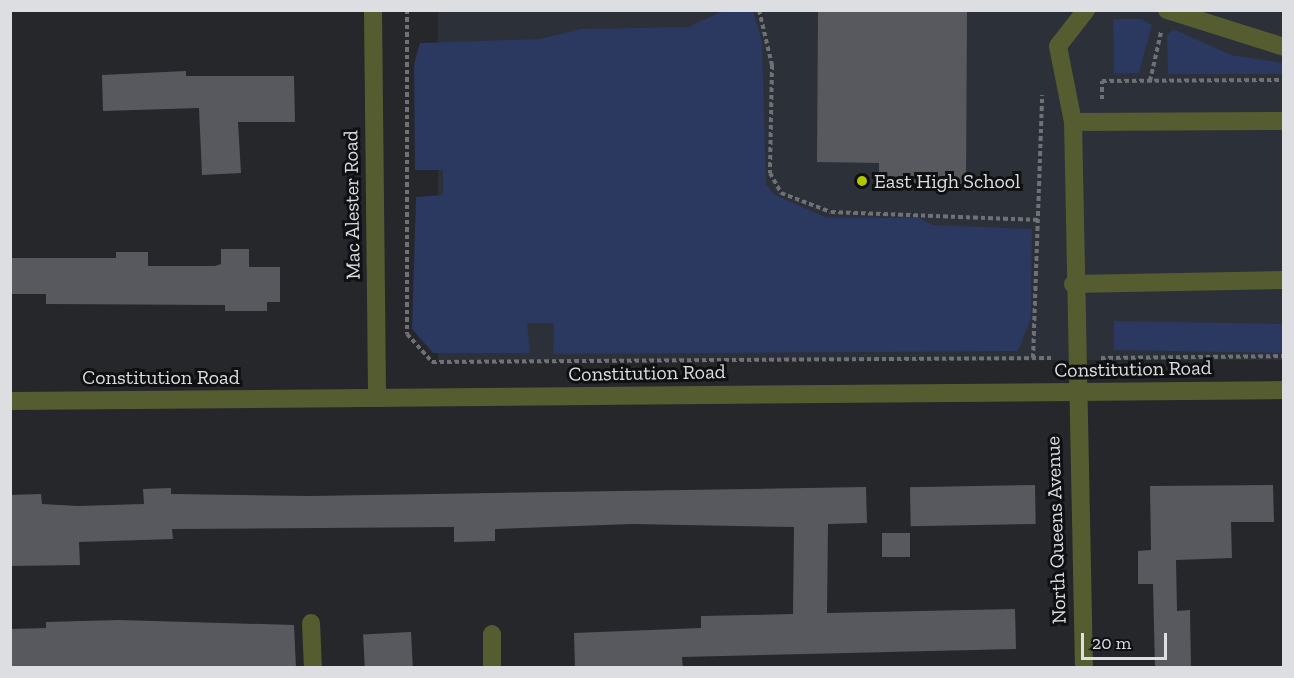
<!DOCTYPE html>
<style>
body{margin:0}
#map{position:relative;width:1294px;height:678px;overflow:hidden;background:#25272b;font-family:"Zilla Slab",serif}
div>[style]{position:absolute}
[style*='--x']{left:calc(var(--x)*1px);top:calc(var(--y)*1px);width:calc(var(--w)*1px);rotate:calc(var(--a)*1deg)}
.built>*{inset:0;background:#2c3039;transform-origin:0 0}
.green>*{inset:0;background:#2b385f;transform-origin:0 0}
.building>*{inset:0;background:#58595e;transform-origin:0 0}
.path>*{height:4px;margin-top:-2px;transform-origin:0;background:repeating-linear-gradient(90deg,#6f7175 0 4.5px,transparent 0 7.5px)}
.minor>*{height:18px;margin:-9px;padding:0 9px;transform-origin:9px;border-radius:9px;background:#555c30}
.dots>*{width:16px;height:16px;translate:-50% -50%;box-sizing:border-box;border:3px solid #0f1012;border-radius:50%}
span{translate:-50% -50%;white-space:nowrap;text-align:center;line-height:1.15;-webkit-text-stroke:6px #0f1012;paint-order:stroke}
.poi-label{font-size:20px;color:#dddee1}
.left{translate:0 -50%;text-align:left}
.street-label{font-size:20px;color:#dddee1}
.frame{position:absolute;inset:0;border:12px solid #dddee1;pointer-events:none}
.scale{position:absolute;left:1081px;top:633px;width:86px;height:27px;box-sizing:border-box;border:3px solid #dddee1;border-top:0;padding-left:8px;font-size:18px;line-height:21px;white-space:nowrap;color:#dddee1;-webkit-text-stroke:4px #0f1012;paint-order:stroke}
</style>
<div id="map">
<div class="built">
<i style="left:438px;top:11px;width:845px;height:349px"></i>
</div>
<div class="green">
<i style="clip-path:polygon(723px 11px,753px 11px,762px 41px,766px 185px,775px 195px,827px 218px,920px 218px,932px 225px,1032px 229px,1031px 318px,1018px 351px,553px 354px,554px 323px,527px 323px,530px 353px,433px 353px,412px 329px,416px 197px,443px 195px,443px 170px,415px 170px,414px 64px,420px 43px,540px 39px,581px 29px,688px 27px)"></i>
<i style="clip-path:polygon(1113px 19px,1142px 19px,1152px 25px,1139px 73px,1114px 74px)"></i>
<i style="clip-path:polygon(1173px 29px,1231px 55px,1283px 63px,1283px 74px,1168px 74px,1167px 35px)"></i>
<i style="left:1114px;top:321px;width:169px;height:29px;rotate:1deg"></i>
</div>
<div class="building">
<i style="clip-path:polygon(818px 10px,967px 10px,966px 188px,879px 180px,879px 163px,817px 162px)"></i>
<i style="clip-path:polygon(186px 71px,186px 76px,294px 76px,295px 122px,238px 122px,241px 173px,202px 175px,199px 108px,103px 111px,102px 75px)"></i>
<i style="clip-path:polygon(221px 249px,249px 249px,249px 267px,280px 267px,280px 302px,267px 302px,267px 311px,225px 311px,225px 305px,46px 304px,46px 294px,12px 294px,12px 258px,116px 258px,116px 252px,148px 252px,148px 266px,215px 266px,221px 264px)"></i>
<i style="left:1035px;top:485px;width:39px;height:125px;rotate:89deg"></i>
<i style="clip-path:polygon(1273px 485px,1274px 522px,1231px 522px,1232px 558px,1176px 560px,1177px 611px,1190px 610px,1191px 668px,1155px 668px,1153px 584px,1138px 584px,1138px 551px,1151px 550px,1150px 486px)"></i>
<i style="clip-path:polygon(866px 487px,867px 523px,828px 524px,827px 613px,1015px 609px,1016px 649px,682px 657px,683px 668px,575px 668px,574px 633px,701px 628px,701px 616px,793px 614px,794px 527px,632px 524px,495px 529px,495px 541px,454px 542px,454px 527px,172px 529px,173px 539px,79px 542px,80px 565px,10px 566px,10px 495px,41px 494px,42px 504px,78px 506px,144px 504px,143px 489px,171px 488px,171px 494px,310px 496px)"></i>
<i style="left:882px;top:533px;width:28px;height:24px"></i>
<i style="clip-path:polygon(119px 620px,294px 625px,296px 668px,10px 668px,10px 629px,46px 628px,46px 622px)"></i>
<i style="left:411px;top:632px;width:36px;height:48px;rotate:87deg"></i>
</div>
<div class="path">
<i style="--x:407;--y:10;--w:324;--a:90"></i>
<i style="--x:407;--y:334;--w:38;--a:48"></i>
<i style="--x:432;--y:362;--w:622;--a:-0.37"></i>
<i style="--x:759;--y:10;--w:57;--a:76.7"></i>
<i style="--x:772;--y:65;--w:108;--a:91.1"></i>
<i style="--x:770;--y:173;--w:23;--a:61"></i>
<i style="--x:781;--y:193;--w:53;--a:20.8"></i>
<i style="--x:831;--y:212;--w:209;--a:2.2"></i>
<i style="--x:1150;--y:81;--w:50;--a:-77.3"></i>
<i style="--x:1102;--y:99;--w:18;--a:-90"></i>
<i style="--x:1102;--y:81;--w:182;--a:-0.3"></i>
<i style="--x:1033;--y:358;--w:263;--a:-88"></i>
<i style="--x:1101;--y:358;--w:183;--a:-0.6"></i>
</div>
<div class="minor">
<i style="--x:373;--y:10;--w:388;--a:89.4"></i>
<i style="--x:1167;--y:10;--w:123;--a:17.5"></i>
<i style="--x:1073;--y:122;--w:77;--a:-101.2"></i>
<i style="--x:1058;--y:46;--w:46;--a:-52.1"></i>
<i style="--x:1073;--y:284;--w:211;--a:-1.1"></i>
<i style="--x:10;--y:401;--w:1274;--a:-0.49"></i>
<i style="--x:311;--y:623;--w:45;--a:87.5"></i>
<i style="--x:492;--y:634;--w:34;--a:90"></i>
<i style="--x:1084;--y:668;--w:546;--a:-91.15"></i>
<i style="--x:1073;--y:122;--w:211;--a:-0.3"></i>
</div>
<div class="dots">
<i style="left:862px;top:181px;background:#b1c500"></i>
</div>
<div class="poi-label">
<span class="left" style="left:874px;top:181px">East High School</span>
</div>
<div class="street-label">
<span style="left:352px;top:205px;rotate:-91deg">Mac Alester Road</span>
<span style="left:1133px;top:369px;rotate:-1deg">Constitution Road</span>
<span style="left:647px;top:373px;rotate:-1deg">Constitution Road</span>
<span style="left:161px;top:377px">Constitution Road</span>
<span style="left:1056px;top:530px;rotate:-92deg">North Queens Avenue</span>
</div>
<div class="frame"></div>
<div class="scale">20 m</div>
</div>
